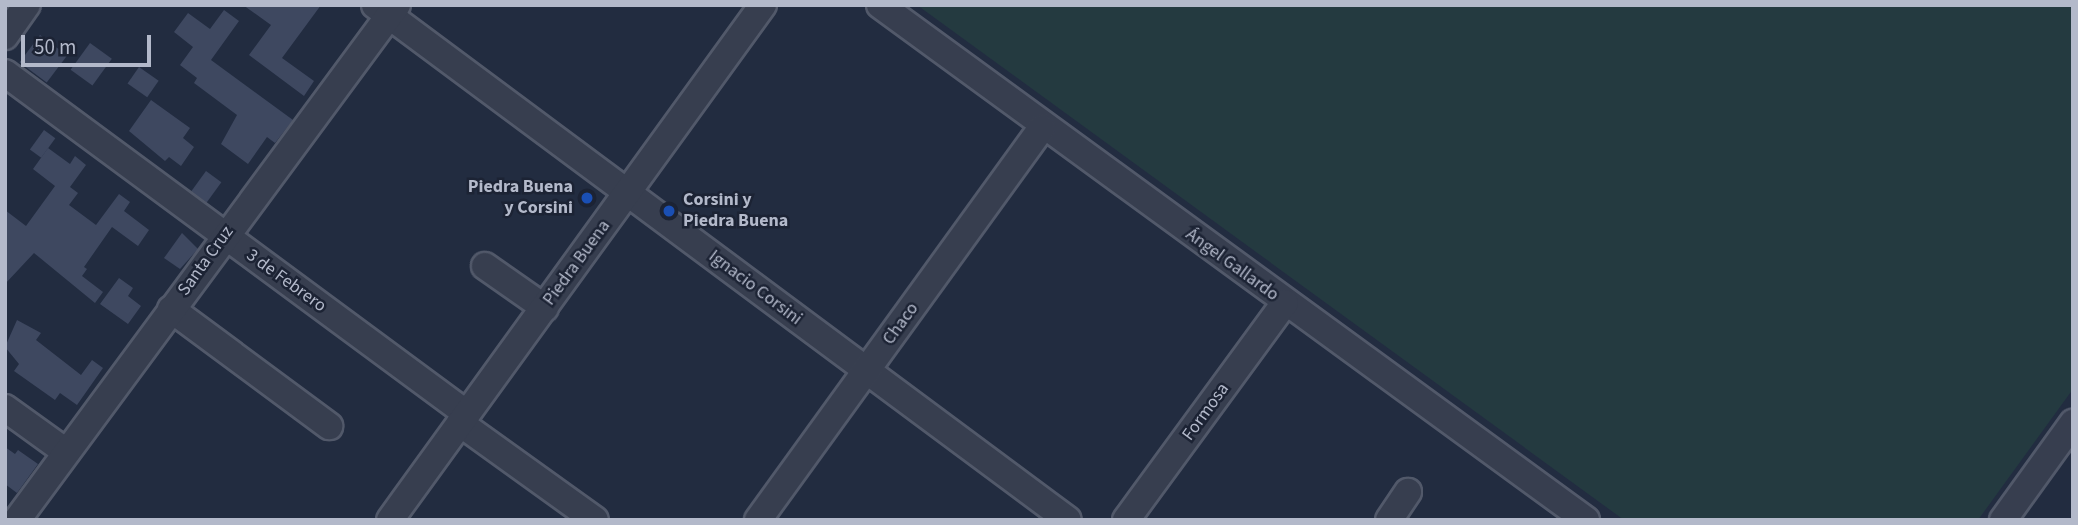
<!DOCTYPE html>
<meta charset="utf-8">
<style>
body{margin:0}
#map{position:relative;width:2078px;height:525px;overflow:hidden;background:#222c40;font-family:"Source Sans 3",sans-serif}
div>[style]{position:absolute}
[style*='--x']{left:calc(var(--x)*1px);top:calc(var(--y)*1px);width:calc(var(--w)*1px);rotate:calc(var(--a)*1deg)}
.green>*{inset:0;background:#243a40}
.building>*{inset:0;background:#3e4860;transform-origin:0 0}
.roads{filter:drop-shadow(2px 0 #52596a) drop-shadow(-2px 0 #52596a) drop-shadow(0 2px #52596a) drop-shadow(0 -2px #52596a)}
.minor>*{height:26px;margin:-13px;padding:0 13px;transform-origin:13px;border-radius:13px;background:#373e4f}
.dots>*{width:19px;height:19px;translate:-50% -50%;box-sizing:border-box;border:4px solid #1c2334;border-radius:50%}
span{translate:-50% -50%;white-space:nowrap;text-align:center;line-height:1.15;-webkit-text-stroke:5px #1c2334;paint-order:stroke}
.poi-label{font-size:18px;color:#b3b9ca;font-weight:700}
.right{translate:-100% -50%;text-align:right}
.left{translate:0 -50%;text-align:left}
.street-label{font-size:18px;color:#b3b9ca}
.frame{position:absolute;inset:0;border:7px solid #b3b9ca;pointer-events:none}
.scale{position:absolute;left:21px;top:35px;width:130px;height:32px;box-sizing:border-box;border:4px solid #b3b9ca;border-top:0;padding-left:9px;font-size:21px;line-height:24px;white-space:nowrap;color:#b3b9ca;-webkit-text-stroke:5px #1c2334;paint-order:stroke}
</style>
<div id="map">
<div class="green">
<i style="clip-path:polygon(917px 5px,2073px 5px,2073px 389px,1978px 520px,1624px 520px)"></i>
</div>
<div class="building">
<i style="clip-path:polygon(243px 5px,321px 5px,282px 58px,314px 81px,304px 96px,249px 55px,271px 25px)"></i>
<i style="clip-path:polygon(224px 10px,239px 21px,211px 60px,293px 120px,275px 143px,267px 137px,248px 164px,221px 144px,237px 115px,194px 83px,197px 78px,180px 65px,193px 47px,174px 32px,188px 13px,210px 29px)"></i>
<i style="left:40px;top:35px;width:34px;height:34px;rotate:37deg"></i>
<i style="left:90px;top:43px;width:27px;height:33px;rotate:36deg"></i>
<i style="left:139px;top:67px;width:24px;height:20px;rotate:35deg"></i>
<i style="clip-path:polygon(151px 100px,190px 128px,183px 138px,194px 147px,181px 166px,169px 157px,165px 161px,129px 131px)"></i>
<i style="left:44px;top:130px;width:14px;height:24px;rotate:36deg"></i>
<i style="clip-path:polygon(48px 148px,70px 164px,75px 156px,86px 165px,70px 187px,78px 193px,69px 205px,96px 225px,119px 194px,130px 202px,124px 211px,149px 230px,138px 246px,112px 227px,84px 267px,87px 269px,82px 276px,103px 292px,95px 303px,34px 253px,5px 284px,5px 210px,26px 226px,55px 186px,33px 169px)"></i>
<i style="left:206px;top:171px;width:19px;height:25px;rotate:36deg"></i>
<i style="clip-path:polygon(182px 233px,198px 249px,180px 269px,164px 258px)"></i>
<i style="clip-path:polygon(119px 278px,133px 288px,128px 296px,141px 306px,128px 324px,100px 304px)"></i>
<i style="clip-path:polygon(17px 320px,41px 333px,36px 340px,81px 375px,92px 360px,103px 368px,77px 405px,60px 393px,55px 400px,14px 371px,19px 364px,5px 347px)"></i>
<i style="clip-path:polygon(5px 447px,15px 454px,18px 450px,38px 464px,17px 493px,5px 484px)"></i>
</div>
<div class="roads">
<div class="minor">
<i style="--x:375;--y:5;--w:863;--a:36.62"></i>
<i style="--x:880;--y:5;--w:874;--a:36.11"></i>
<i style="--x:5;--y:36;--w:38;--a:-55"></i>
<i style="--x:5;--y:73;--w:574;--a:36.43"></i>
<i style="--x:485;--y:266;--w:73;--a:35"></i>
<i style="--x:171;--y:309;--w:197;--a:36.5"></i>
<i style="--x:5;--y:408;--w:75;--a:35.8"></i>
<i style="--x:460;--y:423;--w:166;--a:35.7"></i>
<i style="--x:17;--y:520;--w:640;--a:-53.58"></i>
<i style="--x:390;--y:520;--w:636;--a:-54.09"></i>
<i style="--x:758;--y:520;--w:484;--a:-54.1"></i>
<i style="--x:1126;--y:520;--w:269;--a:-53.8"></i>
<i style="--x:1389;--y:520;--w:34;--a:-56"></i>
<i style="--x:2003;--y:520;--w:120;--a:-54.2"></i>
</div>
</div>
<div class="dots">
<i style="left:587px;top:198px;background:#1a4fb4"></i>
<i style="left:669px;top:211px;background:#1a4fb4"></i>
</div>
<div class="poi-label">
<span class="right" style="left:573px;top:198px">Piedra Buena<br>y Corsini</span>
<span class="left" style="left:683px;top:211px">Corsini y<br>Piedra Buena</span>
</div>
<div class="street-label">
<span style="left:206px;top:261px;rotate:-54deg">Santa Cruz</span>
<span style="left:577px;top:263px;rotate:-54deg">Piedra Buena</span>
<span style="left:1232px;top:265px;rotate:36deg">Ángel Gallardo</span>
<span style="left:286px;top:281px;rotate:36deg">3 de Febrero</span>
<span style="left:755px;top:288px;rotate:37deg">Ignacio Corsini</span>
<span style="left:901px;top:324px;rotate:-54deg">Chaco</span>
<span style="left:1206px;top:412px;rotate:-54deg">Formosa</span>
</div>
<div class="frame"></div>
<div class="scale">50 m</div>
</div>
